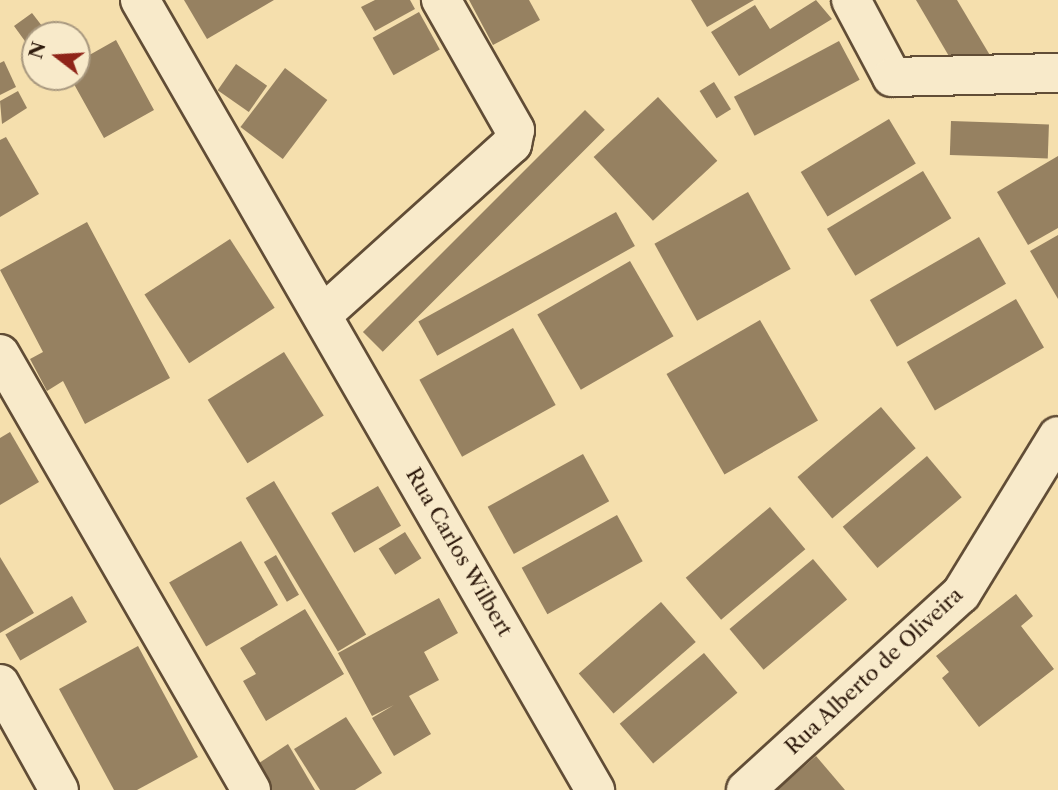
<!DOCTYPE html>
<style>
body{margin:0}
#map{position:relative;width:1058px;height:790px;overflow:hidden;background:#f5dfad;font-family:"Libre Caslon Text",serif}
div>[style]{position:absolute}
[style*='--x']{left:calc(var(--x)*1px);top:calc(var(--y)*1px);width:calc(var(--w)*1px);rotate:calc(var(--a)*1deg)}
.building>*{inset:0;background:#968161;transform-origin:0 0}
.roads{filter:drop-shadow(2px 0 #614d36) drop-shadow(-2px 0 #614d36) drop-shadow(0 2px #614d36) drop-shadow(0 -2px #614d36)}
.minor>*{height:38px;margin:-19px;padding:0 19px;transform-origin:19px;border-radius:19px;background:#f8eaca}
.tertiary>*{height:38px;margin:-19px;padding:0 19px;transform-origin:19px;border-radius:19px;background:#f8eaca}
span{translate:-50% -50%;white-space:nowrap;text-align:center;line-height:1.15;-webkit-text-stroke:6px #f8eaca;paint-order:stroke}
.street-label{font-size:21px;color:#301c0e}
.north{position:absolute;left:21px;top:21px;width:70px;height:70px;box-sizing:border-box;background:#f8eaca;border:2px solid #a8987f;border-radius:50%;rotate:287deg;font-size:19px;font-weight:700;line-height:28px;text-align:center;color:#301c0e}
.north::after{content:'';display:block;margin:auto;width:24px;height:32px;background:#8f2418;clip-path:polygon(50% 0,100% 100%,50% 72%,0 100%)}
</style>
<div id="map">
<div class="building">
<i style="clip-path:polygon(184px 0,274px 0,207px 39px)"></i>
<i style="clip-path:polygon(375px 0,410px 0,415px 9px,375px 31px,361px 7px)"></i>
<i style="clip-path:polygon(469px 0,529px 0,540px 20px,493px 45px)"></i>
<i style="clip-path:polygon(691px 0,754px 0,707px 27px)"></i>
<i style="clip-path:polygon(816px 0,832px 19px,739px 76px,711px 32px,755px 5px,770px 29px)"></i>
<i style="clip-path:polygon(916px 0,957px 0,991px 57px,960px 75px)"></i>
<i style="left:419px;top:12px;width:43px;height:53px;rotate:61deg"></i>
<i style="clip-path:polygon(32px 13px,49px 35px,35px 35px,35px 55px,14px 26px)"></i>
<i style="clip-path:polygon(116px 40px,154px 110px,104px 138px,70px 77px,77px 77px,77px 62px)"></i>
<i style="left:839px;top:41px;width:44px;height:119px;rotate:62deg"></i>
<i style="clip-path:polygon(4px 61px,16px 87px,0 95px,0 63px)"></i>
<i style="left:236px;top:64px;width:38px;height:32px;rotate:35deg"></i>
<i style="left:285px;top:68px;width:53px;height:74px;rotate:37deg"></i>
<i style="left:714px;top:82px;width:32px;height:17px;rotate:58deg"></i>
<i style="clip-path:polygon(18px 91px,27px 108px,2px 124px,0 101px)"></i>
<i style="left:658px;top:97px;width:87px;height:88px;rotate:47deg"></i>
<i style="left:585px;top:110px;width:28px;height:314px;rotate:45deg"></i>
<i style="left:889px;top:119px;width:52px;height:103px;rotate:59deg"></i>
<i style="left:951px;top:121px;width:98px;height:34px;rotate:2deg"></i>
<i style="clip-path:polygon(6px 137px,39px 194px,0 217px,0 140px)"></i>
<i style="clip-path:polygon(1058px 156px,1058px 228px,1028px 245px,997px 192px)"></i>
<i style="left:923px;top:171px;width:55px;height:112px;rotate:59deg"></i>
<i style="left:748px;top:192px;width:88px;height:107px;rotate:61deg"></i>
<i style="left:616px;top:212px;width:39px;height:226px;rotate:61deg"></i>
<i style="clip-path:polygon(87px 222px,170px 378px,85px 424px,63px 381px,47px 391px,30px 359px,43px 352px,0 270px)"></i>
<i style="clip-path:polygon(1058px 235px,1058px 299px,1030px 251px)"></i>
<i style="left:979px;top:237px;width:54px;height:126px;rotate:60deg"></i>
<i style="left:230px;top:239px;width:82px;height:102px;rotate:57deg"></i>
<i style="left:630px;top:261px;width:87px;height:107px;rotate:60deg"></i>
<i style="left:1016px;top:299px;width:56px;height:126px;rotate:60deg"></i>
<i style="left:760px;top:320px;width:116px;height:108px;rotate:60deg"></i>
<i style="left:513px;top:328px;width:88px;height:107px;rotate:61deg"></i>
<i style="left:284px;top:352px;width:75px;height:90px;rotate:58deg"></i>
<i style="left:881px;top:407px;width:54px;height:109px;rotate:50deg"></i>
<i style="clip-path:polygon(10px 432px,39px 482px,0 505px,0 438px)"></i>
<i style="left:583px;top:454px;width:54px;height:109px;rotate:61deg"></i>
<i style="left:927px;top:456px;width:54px;height:110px;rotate:50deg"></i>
<i style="left:274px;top:481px;width:179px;height:33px;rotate:59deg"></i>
<i style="left:378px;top:486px;width:46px;height:54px;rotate:60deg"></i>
<i style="left:770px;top:507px;width:55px;height:110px;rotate:50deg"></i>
<i style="left:617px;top:515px;width:53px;height:109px;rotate:61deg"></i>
<i style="left:405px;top:532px;width:31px;height:31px;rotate:58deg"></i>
<i style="left:241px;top:541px;width:74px;height:83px;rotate:60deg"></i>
<i style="left:276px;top:555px;width:46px;height:14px;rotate:60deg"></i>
<i style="clip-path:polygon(0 557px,34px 613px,0 633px)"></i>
<i style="left:813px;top:559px;width:53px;height:109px;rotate:50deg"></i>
<i style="clip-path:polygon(1016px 594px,1033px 616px,1021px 626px,1054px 669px,979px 727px,942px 678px,949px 672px,936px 656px)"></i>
<i style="left:72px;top:596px;width:30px;height:77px;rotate:60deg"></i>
<i style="clip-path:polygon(439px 598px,458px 633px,424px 652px,439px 680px,409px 696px,431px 734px,394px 756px,372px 718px,394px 705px,372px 716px,338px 653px)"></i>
<i style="left:661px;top:602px;width:53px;height:109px;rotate:49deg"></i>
<i style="clip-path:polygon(305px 609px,344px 674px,266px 721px,243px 681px,256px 674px,240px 648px)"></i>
<i style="clip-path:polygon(138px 646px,198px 757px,137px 790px,114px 790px,59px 689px)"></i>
<i style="left:704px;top:653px;width:52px;height:110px;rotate:50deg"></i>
<i style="clip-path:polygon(346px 717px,382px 773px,355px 790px,320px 790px,294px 749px)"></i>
<i style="clip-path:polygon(288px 744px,315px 790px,267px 790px,253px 767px)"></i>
<i style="clip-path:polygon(816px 756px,845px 790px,777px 790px)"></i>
</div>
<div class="roads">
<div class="minor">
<i style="--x:140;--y:0;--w:912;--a:60.06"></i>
<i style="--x:851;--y:0;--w:87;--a:62"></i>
<i style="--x:892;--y:77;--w:166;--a:-1.4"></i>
<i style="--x:322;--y:315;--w:256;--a:-42"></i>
<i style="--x:512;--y:144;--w:14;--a:-78"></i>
<i style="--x:515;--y:130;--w:150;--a:-119.6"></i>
<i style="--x:0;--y:354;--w:503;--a:60.07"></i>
<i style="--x:0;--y:684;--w:121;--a:60.9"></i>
</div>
<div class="tertiary">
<i style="--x:746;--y:790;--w:291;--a:-42.4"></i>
<i style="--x:961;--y:594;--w:185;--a:-58.5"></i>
</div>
</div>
<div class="street-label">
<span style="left:459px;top:552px;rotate:60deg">Rua Carlos Wilbert</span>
<span style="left:874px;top:671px;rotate:-43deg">Rua Alberto de Oliveira</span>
</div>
<div class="north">N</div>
</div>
